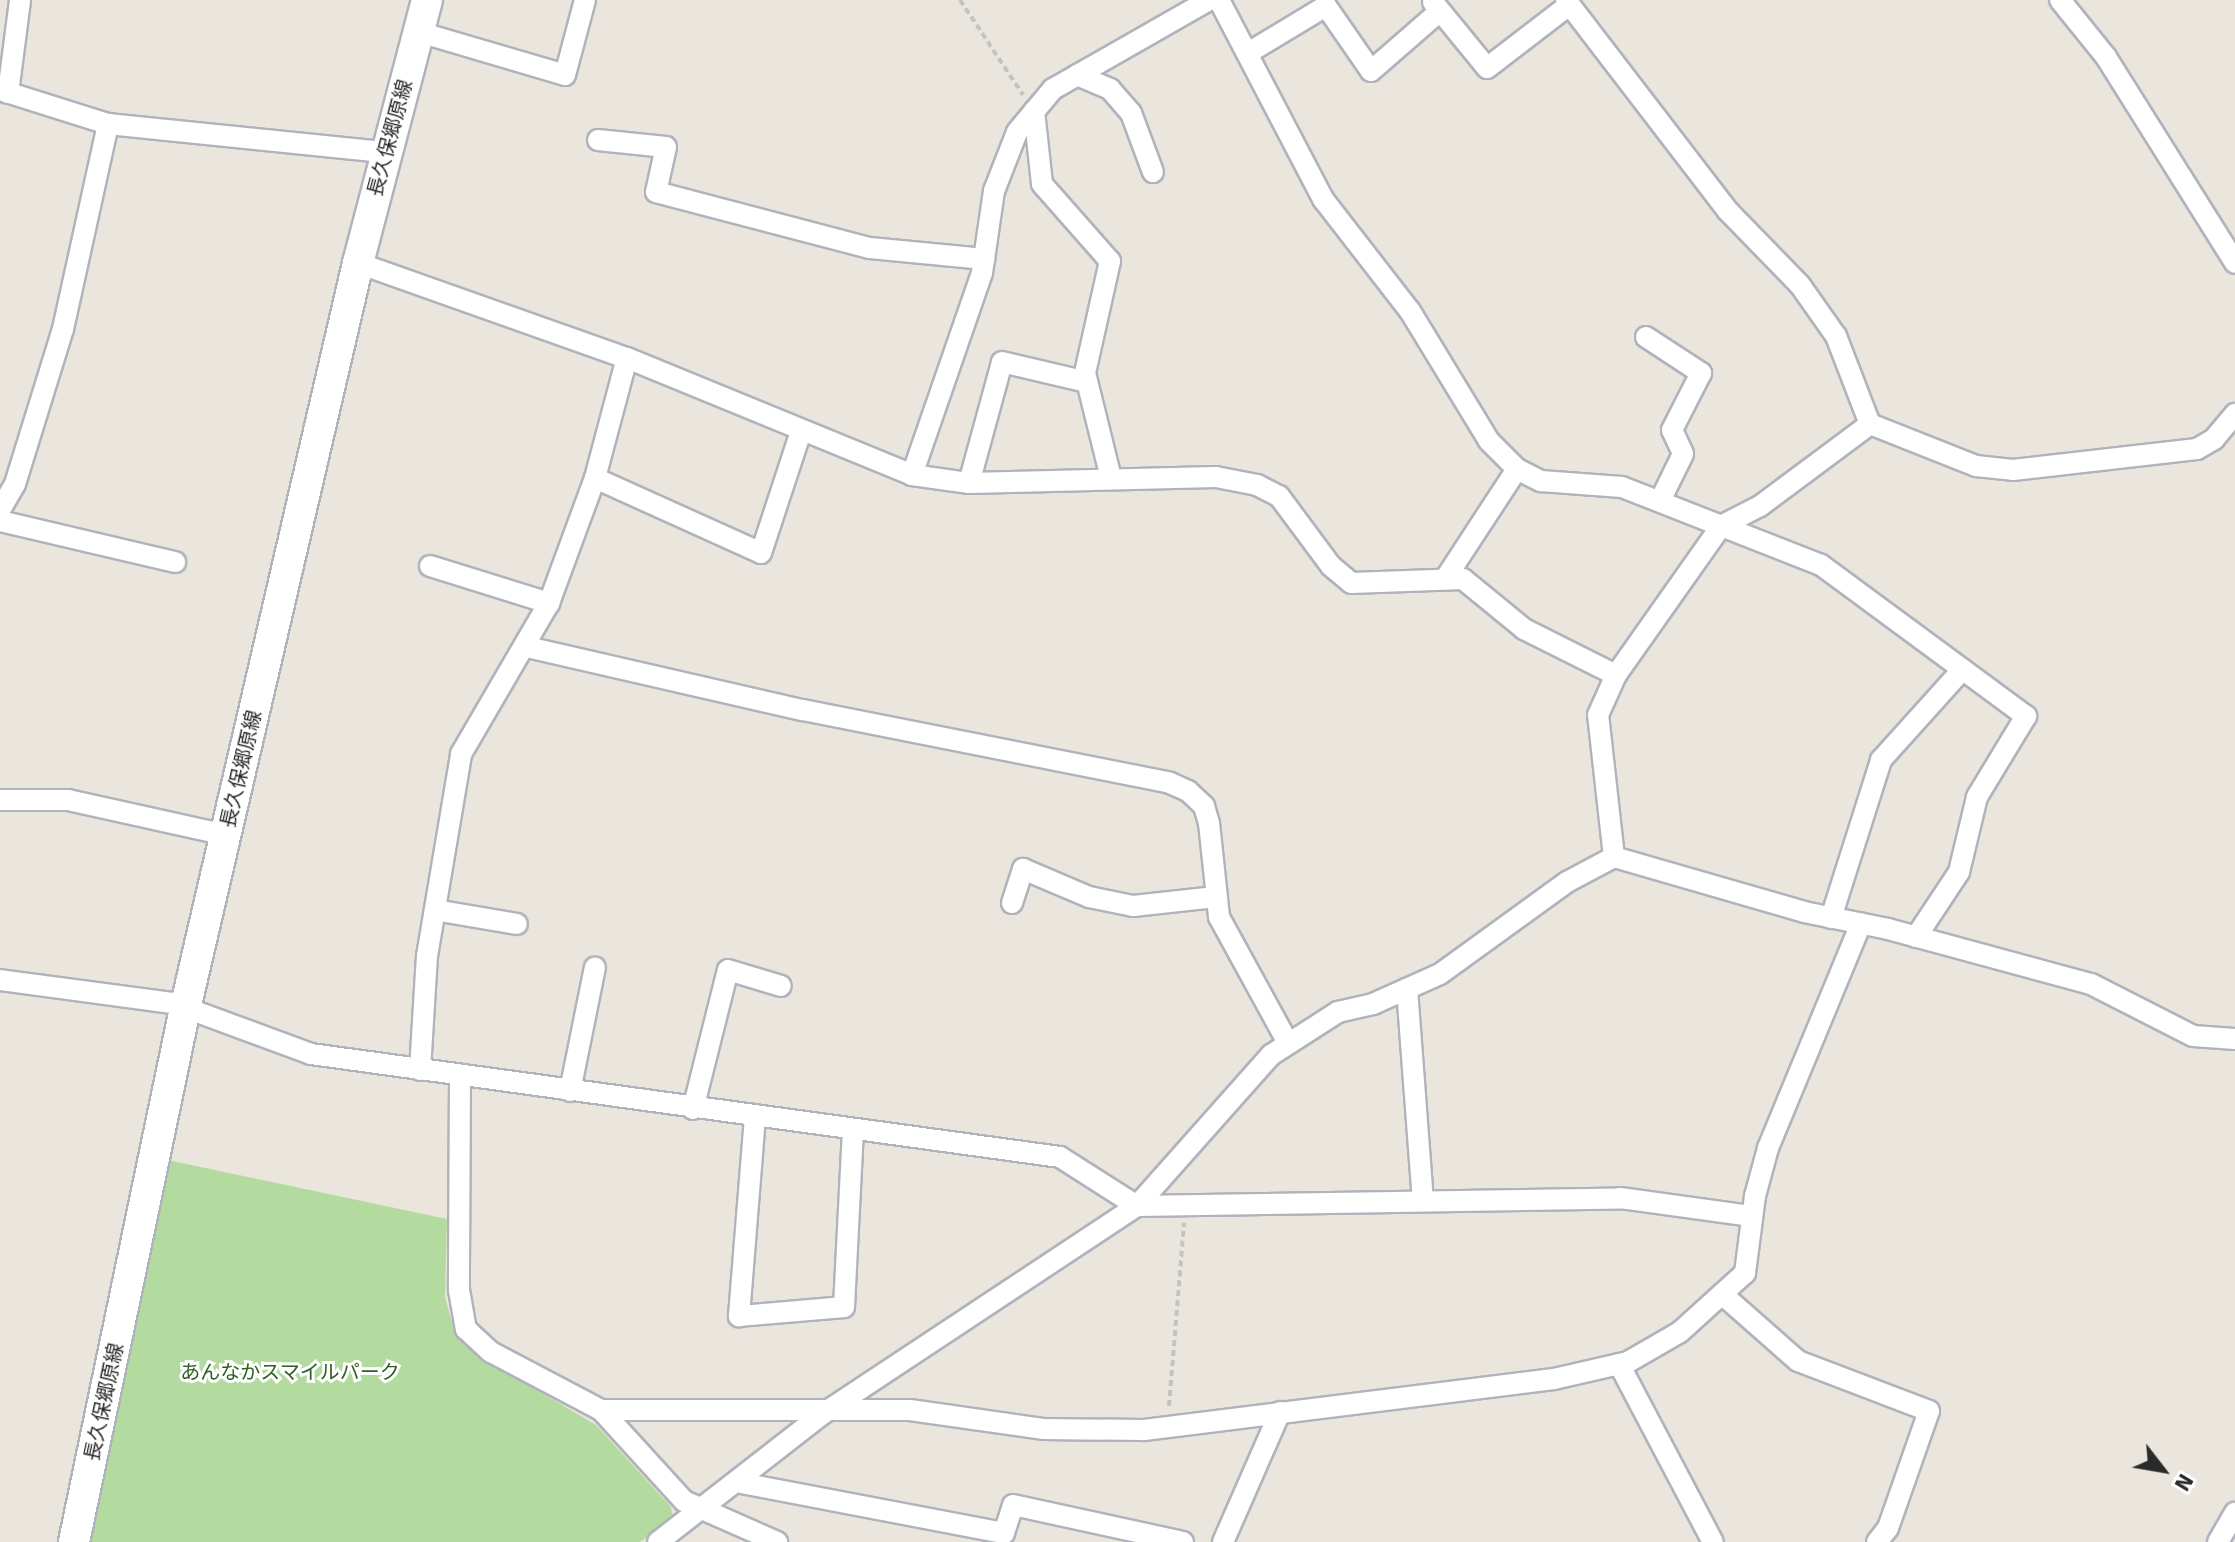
<!DOCTYPE html>
<meta charset="utf-8">
<style>
body{margin:0}
#map{position:relative;width:2235px;height:1542px;overflow:hidden;background:#eae5dd;font-family:Signika,"Noto Sans JP",sans-serif}
div>[style]{position:absolute}
[style*='--x']{left:calc(var(--x)*1px);top:calc(var(--y)*1px);width:calc(var(--w)*1px);rotate:calc(var(--a)*1deg)}
.green>*{inset:0;background:#b3db9f}
.path>*{height:4px;margin-top:-2px;transform-origin:0;background:repeating-linear-gradient(90deg,#c3c3c3 0 6px,transparent 0 10px)}
.roads{filter:drop-shadow(2px 0 #b1b3bc) drop-shadow(-2px 0 #b1b3bc) drop-shadow(0 2px #b1b3bc) drop-shadow(0 -2px #b1b3bc)}
.minor>*{height:20px;margin:-10px;padding:0 10px;transform-origin:10px;border-radius:10px;background:#fff}
.secondary>*{height:30px;margin:-15px;padding:0 15px;transform-origin:15px;border-radius:15px;background:#fff}
span{translate:-50% -50%;white-space:nowrap;text-align:center;line-height:1.15;-webkit-text-stroke:6px #fff;paint-order:stroke}
.street-label{font-size:20px;color:#2a2a2a}
.park-label{font-size:20px;color:#2e5f22}
.north{position:absolute;left:2123px;top:1430px;width:80px;height:80px;-webkit-text-stroke:6px #fff;paint-order:stroke;rotate:121deg;font-size:22px;font-weight:700;line-height:32px;text-align:center;color:#2a2a2a}
.north::after{content:'';display:block;margin:auto;width:28px;height:36px;background:#2a2a2a;clip-path:polygon(50% 0,100% 100%,50% 72%,0 100%)}
</style>
<div id="map">
<div class="green">
<i style="clip-path:polygon(163px 1159px,447px 1219px,445px 1297px,451px 1319px,479px 1356px,596px 1425px,671px 1507px,673px 1519px,640px 1542px,84px 1542px)"></i>
</div>
<div class="path">
<i style="--x:960;--y:0;--w:114;--a:56.4"></i>
<i style="--x:1169;--y:1406;--w:184;--a:-85.3"></i>
</div>
<div class="roads">
<div class="minor">
<i style="--x:1219;--y:0;--w:225;--a:62.4"></i>
<i style="--x:1323;--y:199;--w:142;--a:52.2"></i>
<i style="--x:1410;--y:311;--w:152;--a:58.7"></i>
<i style="--x:1489;--y:441;--w:40;--a:45"></i>
<i style="--x:1517;--y:469;--w:27;--a:27"></i>
<i style="--x:1541;--y:481;--w:81;--a:4.2"></i>
<i style="--x:1622;--y:487;--w:214;--a:21.4"></i>
<i style="--x:1821;--y:565;--w:255;--a:36.4"></i>
<i style="--x:2026;--y:716;--w:95;--a:121.2"></i>
<i style="--x:1977;--y:797;--w:77;--a:103.5"></i>
<i style="--x:1959;--y:872;--w:78;--a:123.5"></i>
<i style="--x:1566;--y:0;--w:265;--a:52.5"></i>
<i style="--x:1727;--y:210;--w:105;--a:45.8"></i>
<i style="--x:1800;--y:285;--w:62;--a:54.8"></i>
<i style="--x:1836;--y:336;--w:94;--a:68.9"></i>
<i style="--x:1870;--y:424;--w:114;--a:21.6"></i>
<i style="--x:1976;--y:466;--w:37;--a:6"></i>
<i style="--x:2013;--y:470;--w:185;--a:-6.5"></i>
<i style="--x:2197;--y:449;--w:20;--a:-30"></i>
<i style="--x:2214;--y:439;--w:33;--a:-50"></i>
<i style="--x:2060;--y:0;--w:73;--a:51.1"></i>
<i style="--x:2106;--y:57;--w:243;--a:57.9"></i>
<i style="--x:1433;--y:2;--w:85;--a:50.7"></i>
<i style="--x:1487;--y:68;--w:103;--a:-37.5"></i>
<i style="--x:419;--y:32;--w:152;--a:16.4"></i>
<i style="--x:565;--y:75;--w:78;--a:-75.1"></i>
<i style="--x:1248;--y:53;--w:91;--a:-31.1"></i>
<i style="--x:1326;--y:6;--w:79;--a:55.3"></i>
<i style="--x:1371;--y:71;--w:91;--a:-41"></i>
<i style="--x:1077;--y:75;--w:36;--a:23"></i>
<i style="--x:1110;--y:89;--w:32;--a:49"></i>
<i style="--x:1131;--y:113;--w:63;--a:69.6"></i>
<i style="--x:0;--y:90;--w:113;--a:17.5"></i>
<i style="--x:108;--y:124;--w:279;--a:5.8"></i>
<i style="--x:8;--y:93;--w:94;--a:-82.6"></i>
<i style="--x:1034;--y:111;--w:73;--a:83.7"></i>
<i style="--x:1042;--y:184;--w:103;--a:48.6"></i>
<i style="--x:1110;--y:261;--w:115;--a:102.6"></i>
<i style="--x:1085;--y:373;--w:108;--a:76.1"></i>
<i style="--x:598;--y:140;--w:68;--a:5.9"></i>
<i style="--x:666;--y:147;--w:46;--a:102.5"></i>
<i style="--x:656;--y:192;--w:221;--a:14.7"></i>
<i style="--x:870;--y:248;--w:115;--a:5.5"></i>
<i style="--x:358;--y:263;--w:285;--a:19.5"></i>
<i style="--x:627;--y:358;--w:308;--a:22.3"></i>
<i style="--x:912;--y:475;--w:58;--a:8"></i>
<i style="--x:969;--y:483;--w:247;--a:-1.4"></i>
<i style="--x:1216;--y:477;--w:42;--a:11"></i>
<i style="--x:1257;--y:485;--w:25;--a:27"></i>
<i style="--x:1279;--y:496;--w:87;--a:53.4"></i>
<i style="--x:1331;--y:566;--w:26;--a:40"></i>
<i style="--x:1351;--y:583;--w:112;--a:-2"></i>
<i style="--x:1463;--y:579;--w:79;--a:39.3"></i>
<i style="--x:1524;--y:629;--w:103;--a:26.6"></i>
<i style="--x:1646;--y:337;--w:66;--a:33.2"></i>
<i style="--x:1701;--y:373;--w:64;--a:117"></i>
<i style="--x:1672;--y:430;--w:26;--a:65"></i>
<i style="--x:1683;--y:454;--w:52;--a:116.1"></i>
<i style="--x:912;--y:475;--w:214;--a:-70.9"></i>
<i style="--x:982;--y:273;--w:83;--a:-81.7"></i>
<i style="--x:994;--y:191;--w:63;--a:-68.7"></i>
<i style="--x:1017;--y:132;--w:56;--a:-50.1"></i>
<i style="--x:1053;--y:89;--w:180;--a:-29.7"></i>
<i style="--x:595;--y:478;--w:182;--a:24.3"></i>
<i style="--x:761;--y:553;--w:128;--a:-71.8"></i>
<i style="--x:969;--y:483;--w:125;--a:-74.7"></i>
<i style="--x:1002;--y:362;--w:87;--a:13.2"></i>
<i style="--x:0;--y:510;--w:30;--a:-60"></i>
<i style="--x:15;--y:484;--w:162;--a:-72.8"></i>
<i style="--x:63;--y:329;--w:210;--a:-77.6"></i>
<i style="--x:0;--y:521;--w:180;--a:13.2"></i>
<i style="--x:430;--y:566;--w:125;--a:17.3"></i>
<i style="--x:1445;--y:579;--w:131;--a:-56.8"></i>
<i style="--x:527;--y:647;--w:283;--a:12.9"></i>
<i style="--x:803;--y:710;--w:374;--a:11.2"></i>
<i style="--x:1170;--y:783;--w:20;--a:24"></i>
<i style="--x:1188;--y:791;--w:22;--a:43"></i>
<i style="--x:1204;--y:806;--w:18;--a:74"></i>
<i style="--x:1209;--y:823;--w:95;--a:83.9"></i>
<i style="--x:1219;--y:917;--w:144;--a:61.3"></i>
<i style="--x:0;--y:800;--w:68;--a:0"></i>
<i style="--x:68;--y:800;--w:162;--a:12.5"></i>
<i style="--x:1614;--y:857;--w:143;--a:-96.4"></i>
<i style="--x:1598;--y:715;--w:44;--a:-65.8"></i>
<i style="--x:1616;--y:675;--w:182;--a:-54.8"></i>
<i style="--x:1721;--y:526;--w:44;--a:-27.1"></i>
<i style="--x:1760;--y:506;--w:137;--a:-36.7"></i>
<i style="--x:1012;--y:903;--w:36;--a:-72"></i>
<i style="--x:1023;--y:869;--w:72;--a:23"></i>
<i style="--x:1089;--y:897;--w:45;--a:11.6"></i>
<i style="--x:1133;--y:906;--w:83;--a:-6.2"></i>
<i style="--x:435;--y:910;--w:83;--a:9.7"></i>
<i style="--x:1831;--y:918;--w:166;--a:-72.4"></i>
<i style="--x:1881;--y:760;--w:122;--a:-48"></i>
<i style="--x:0;--y:980;--w:175;--a:7.6"></i>
<i style="--x:173;--y:1003;--w:147;--a:20.3"></i>
<i style="--x:311;--y:1054;--w:756;--a:7.83"></i>
<i style="--x:1060;--y:1157;--w:91;--a:32.5"></i>
<i style="--x:1137;--y:1206;--w:483;--a:-0.9"></i>
<i style="--x:1620;--y:1198;--w:133;--a:7.8"></i>
<i style="--x:1407;--y:989;--w:213;--a:85.7"></i>
<i style="--x:420;--y:1070;--w:114;--a:-86.5"></i>
<i style="--x:427;--y:956;--w:205;--a:-80.4"></i>
<i style="--x:461;--y:754;--w:175;--a:-59.8"></i>
<i style="--x:549;--y:603;--w:133;--a:-69.8"></i>
<i style="--x:595;--y:478;--w:124;--a:-75.1"></i>
<i style="--x:460;--y:1076;--w:214;--a:90.3"></i>
<i style="--x:459;--y:1290;--w:40;--a:80"></i>
<i style="--x:466;--y:1329;--w:34;--a:43"></i>
<i style="--x:491;--y:1352;--w:124;--a:27.8"></i>
<i style="--x:601;--y:1410;--w:123;--a:47.6"></i>
<i style="--x:684;--y:1501;--w:102;--a:23.8"></i>
<i style="--x:570;--y:1091;--w:126;--a:-78.6"></i>
<i style="--x:693;--y:1109;--w:143;--a:-75.9"></i>
<i style="--x:728;--y:970;--w:55;--a:16.8"></i>
<i style="--x:755;--y:1117;--w:200;--a:94.6"></i>
<i style="--x:739;--y:1316;--w:105;--a:-4.9"></i>
<i style="--x:844;--y:1307;--w:177;--a:-87.1"></i>
<i style="--x:1722;--y:1294;--w:101;--a:41.4"></i>
<i style="--x:1798;--y:1361;--w:140;--a:20.9"></i>
<i style="--x:1929;--y:1411;--w:124;--a:109.3"></i>
<i style="--x:1888;--y:1528;--w:18;--a:128"></i>
<i style="--x:1619;--y:1364;--w:201;--a:62.2"></i>
<i style="--x:601;--y:1410;--w:309;--a:0"></i>
<i style="--x:910;--y:1410;--w:134;--a:8.1"></i>
<i style="--x:1043;--y:1429;--w:101;--a:0.6"></i>
<i style="--x:1144;--y:1430;--w:413;--a:-7.1"></i>
<i style="--x:1554;--y:1379;--w:76;--a:-12.9"></i>
<i style="--x:1628;--y:1362;--w:60;--a:-30"></i>
<i style="--x:1680;--y:1332;--w:88;--a:-42.2"></i>
<i style="--x:1745;--y:1273;--w:78;--a:-82.6"></i>
<i style="--x:1755;--y:1196;--w:50;--a:-74.8"></i>
<i style="--x:1768;--y:1148;--w:243;--a:-67.5"></i>
<i style="--x:736;--y:1482;--w:273;--a:10.8"></i>
<i style="--x:1004;--y:1533;--w:29;--a:-72"></i>
<i style="--x:1013;--y:1505;--w:174;--a:12.3"></i>
<i style="--x:658;--y:1542;--w:210;--a:-37.9"></i>
<i style="--x:824;--y:1413;--w:375;--a:-33.5"></i>
<i style="--x:1137;--y:1206;--w:202;--a:-48.4"></i>
<i style="--x:1271;--y:1055;--w:80;--a:-32.7"></i>
<i style="--x:1338;--y:1012;--w:36;--a:-13"></i>
<i style="--x:1373;--y:1004;--w:73;--a:-24.1"></i>
<i style="--x:1440;--y:974;--w:157;--a:-35.9"></i>
<i style="--x:1567;--y:882;--w:53;--a:-28"></i>
<i style="--x:1614;--y:857;--w:198;--a:16.1"></i>
<i style="--x:1804;--y:912;--w:86;--a:11.4"></i>
<i style="--x:1888;--y:929;--w:210;--a:15.2"></i>
<i style="--x:2091;--y:984;--w:114;--a:27"></i>
<i style="--x:2193;--y:1036;--w:42;--a:4.1"></i>
<i style="--x:1223;--y:1542;--w:142;--a:-66.3"></i>
<i style="--x:2218;--y:1542;--w:34;--a:-60"></i>
</div>
<div class="secondary">
<i style="--x:74;--y:1542;--w:544;--a:-78.24"></i>
<i style="--x:185;--y:1009;--w:766;--a:-76.94"></i>
<i style="--x:358;--y:263;--w:272;--a:-75.3"></i>
</div>
</div>
<div class="street-label">
<span style="left:390px;top:138px;rotate:-75deg">長久保郷原線</span>
<span style="left:241px;top:769px;rotate:-77deg">長久保郷原線</span>
<span style="left:104px;top:1402px;rotate:-78deg">長久保郷原線</span>
</div>
<div class="park-label">
<span style="left:290px;top:1372px">あんなかスマイルパーク</span>
</div>
<div class="north">N</div>
</div>
